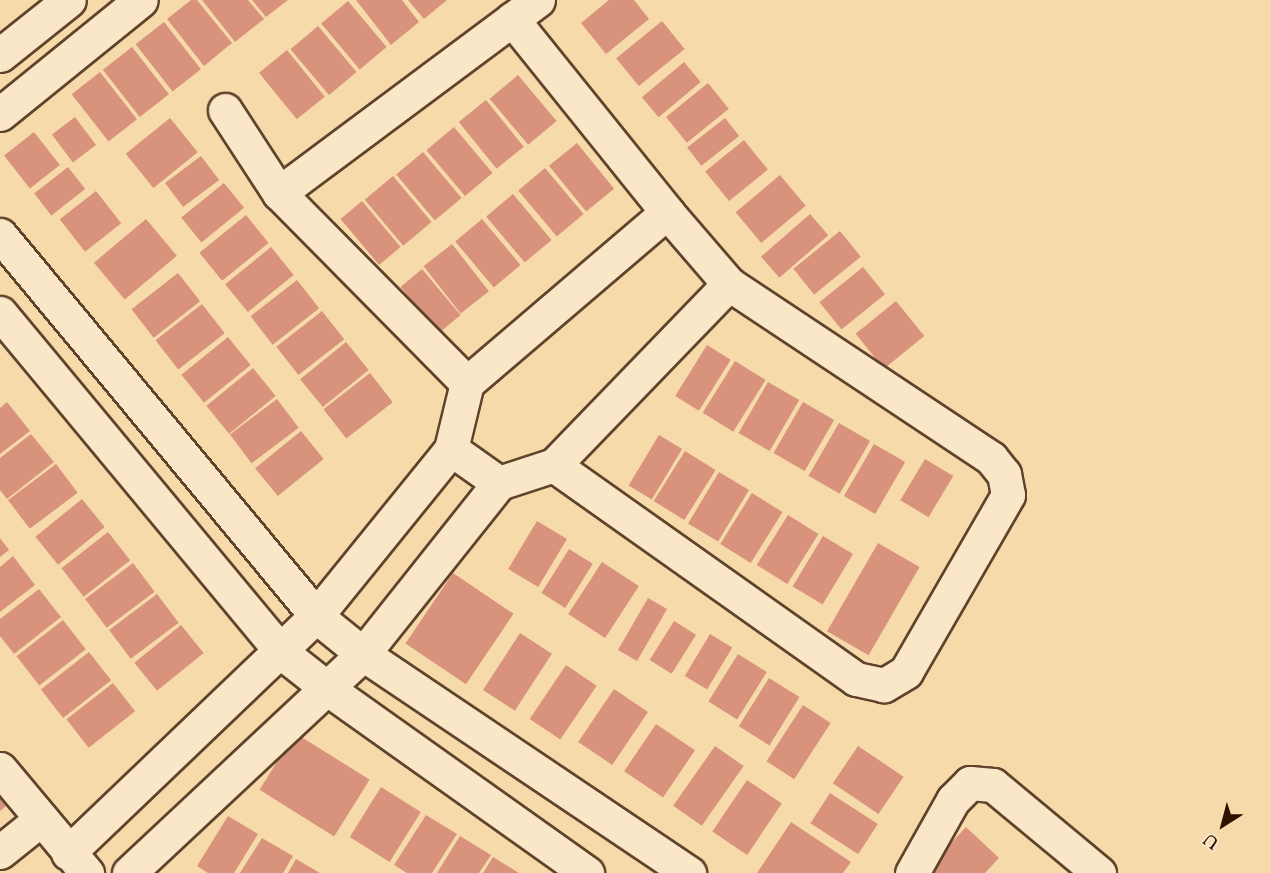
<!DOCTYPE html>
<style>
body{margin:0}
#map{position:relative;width:1271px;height:873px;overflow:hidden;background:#f6daaa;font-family:"Sorts Mill Goudy",serif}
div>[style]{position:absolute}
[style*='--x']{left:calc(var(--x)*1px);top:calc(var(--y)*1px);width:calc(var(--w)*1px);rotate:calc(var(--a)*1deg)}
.building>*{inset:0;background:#d9937d;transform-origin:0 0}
.roads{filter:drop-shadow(2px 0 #60432b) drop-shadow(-2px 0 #60432b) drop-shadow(0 2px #60432b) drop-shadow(0 -2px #60432b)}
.minor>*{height:33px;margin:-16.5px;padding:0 16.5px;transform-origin:16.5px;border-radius:16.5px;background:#f9e7c8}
span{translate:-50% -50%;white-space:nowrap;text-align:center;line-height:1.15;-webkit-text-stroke:6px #f9e7c8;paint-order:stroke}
.north{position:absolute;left:1193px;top:795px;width:60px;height:60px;-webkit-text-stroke:4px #f9e7c8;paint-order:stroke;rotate:216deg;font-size:16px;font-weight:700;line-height:24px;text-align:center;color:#2e1101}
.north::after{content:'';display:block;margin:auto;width:21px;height:27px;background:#2e1101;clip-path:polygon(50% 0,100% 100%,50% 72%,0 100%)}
</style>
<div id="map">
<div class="building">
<i style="clip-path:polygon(191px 0,197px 0,232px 43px,204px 66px,167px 19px)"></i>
<i style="clip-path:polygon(202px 0,248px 0,264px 19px,235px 42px)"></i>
<i style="clip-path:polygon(252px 0,288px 0,266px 17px)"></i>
<i style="clip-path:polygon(356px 0,402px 0,419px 22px,391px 45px)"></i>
<i style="clip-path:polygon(408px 0,447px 0,424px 19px)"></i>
<i style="clip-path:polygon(609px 0,634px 0,649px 19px,606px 54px,581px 23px)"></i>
<i style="left:348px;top:1px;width:60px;height:35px;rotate:50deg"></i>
<i style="left:662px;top:21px;width:36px;height:59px;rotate:51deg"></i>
<i style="left:164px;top:22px;width:60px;height:36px;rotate:52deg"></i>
<i style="left:318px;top:26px;width:60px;height:36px;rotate:50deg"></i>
<i style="left:132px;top:47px;width:60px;height:37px;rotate:52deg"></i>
<i style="left:287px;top:50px;width:60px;height:36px;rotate:51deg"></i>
<i style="left:684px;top:62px;width:26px;height:55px;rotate:50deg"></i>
<i style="left:100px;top:72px;width:60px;height:36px;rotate:52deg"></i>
<i style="left:518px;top:75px;width:60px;height:37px;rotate:50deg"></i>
<i style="left:708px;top:83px;width:33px;height:54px;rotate:51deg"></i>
<i style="left:486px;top:100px;width:60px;height:35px;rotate:51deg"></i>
<i style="left:75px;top:117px;width:35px;height:29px;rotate:53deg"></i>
<i style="left:170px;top:118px;width:44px;height:57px;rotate:51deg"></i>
<i style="left:725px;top:118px;width:23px;height:48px;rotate:52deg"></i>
<i style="left:454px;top:127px;width:60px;height:36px;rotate:50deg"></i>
<i style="left:34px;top:132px;width:42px;height:38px;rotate:52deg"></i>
<i style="left:744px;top:140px;width:38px;height:50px;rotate:51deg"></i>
<i style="left:577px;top:143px;width:59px;height:36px;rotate:51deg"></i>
<i style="left:423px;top:152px;width:60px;height:35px;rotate:50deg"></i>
<i style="left:201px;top:156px;width:30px;height:45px;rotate:53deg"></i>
<i style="left:68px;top:167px;width:28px;height:43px;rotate:52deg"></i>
<i style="left:545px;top:168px;width:60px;height:35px;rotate:50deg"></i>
<i style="left:780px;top:175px;width:40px;height:58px;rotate:50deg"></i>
<i style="left:393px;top:176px;width:60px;height:37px;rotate:50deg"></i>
<i style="left:224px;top:183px;width:32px;height:55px;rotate:51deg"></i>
<i style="left:96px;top:191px;width:41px;height:46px;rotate:52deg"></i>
<i style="left:513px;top:194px;width:60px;height:35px;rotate:50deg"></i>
<i style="left:362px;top:201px;width:60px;height:28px;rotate:50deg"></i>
<i style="left:810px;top:214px;width:28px;height:65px;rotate:49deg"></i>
<i style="left:246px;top:215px;width:36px;height:60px;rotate:51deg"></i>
<i style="left:146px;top:219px;width:48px;height:68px;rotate:50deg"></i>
<i style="left:482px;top:219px;width:60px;height:35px;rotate:50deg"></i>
<i style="left:840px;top:231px;width:33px;height:60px;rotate:51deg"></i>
<i style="left:452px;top:244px;width:60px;height:36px;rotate:52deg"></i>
<i style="left:271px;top:247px;width:36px;height:59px;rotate:51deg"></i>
<i style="left:863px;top:267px;width:35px;height:56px;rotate:51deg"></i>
<i style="left:422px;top:269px;width:60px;height:28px;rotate:50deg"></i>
<i style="left:178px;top:273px;width:36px;height:59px;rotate:52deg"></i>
<i style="left:297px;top:280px;width:36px;height:59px;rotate:52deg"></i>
<i style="left:896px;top:301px;width:45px;height:52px;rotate:51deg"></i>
<i style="left:202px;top:304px;width:37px;height:59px;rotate:52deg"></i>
<i style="left:322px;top:311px;width:36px;height:58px;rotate:52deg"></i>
<i style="left:228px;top:337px;width:36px;height:60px;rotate:51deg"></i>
<i style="left:346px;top:342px;width:36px;height:59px;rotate:51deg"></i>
<i style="left:707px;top:345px;width:28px;height:60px;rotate:32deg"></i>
<i style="left:735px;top:361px;width:36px;height:61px;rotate:32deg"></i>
<i style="left:253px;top:368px;width:36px;height:60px;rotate:51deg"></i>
<i style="left:370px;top:373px;width:37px;height:59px;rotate:52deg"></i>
<i style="left:768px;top:382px;width:36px;height:59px;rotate:30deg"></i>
<i style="left:277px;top:399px;width:36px;height:59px;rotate:53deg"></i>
<i style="clip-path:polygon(7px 402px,30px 431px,0 454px,0 408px)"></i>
<i style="left:803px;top:402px;width:36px;height:59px;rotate:30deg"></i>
<i style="left:839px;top:423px;width:36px;height:61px;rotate:30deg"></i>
<i style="left:301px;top:431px;width:36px;height:59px;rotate:51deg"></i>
<i style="clip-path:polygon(31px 434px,54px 462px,7px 499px,0 490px,0 458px)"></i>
<i style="left:659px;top:435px;width:27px;height:59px;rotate:31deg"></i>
<i style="left:874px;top:444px;width:36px;height:60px;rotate:30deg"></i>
<i style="left:685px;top:451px;width:36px;height:59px;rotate:32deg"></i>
<i style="left:925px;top:459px;width:33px;height:48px;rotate:31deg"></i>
<i style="left:56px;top:464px;width:36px;height:60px;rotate:53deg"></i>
<i style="left:719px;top:472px;width:35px;height:60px;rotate:31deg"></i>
<i style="left:752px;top:493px;width:36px;height:60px;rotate:32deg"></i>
<i style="left:82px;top:499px;width:36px;height:60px;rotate:51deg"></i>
<i style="left:788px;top:515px;width:36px;height:59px;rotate:32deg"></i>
<i style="left:537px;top:521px;width:35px;height:56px;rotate:31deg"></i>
<i style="left:108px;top:532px;width:36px;height:59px;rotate:52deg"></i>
<i style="left:823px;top:536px;width:35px;height:59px;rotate:31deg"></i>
<i style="clip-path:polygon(0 538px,9px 550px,0 557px)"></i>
<i style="left:878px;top:543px;width:48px;height:102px;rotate:30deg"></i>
<i style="left:569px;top:549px;width:28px;height:52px;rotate:32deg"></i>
<i style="clip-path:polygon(13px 556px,35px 585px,0 612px,0 567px)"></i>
<i style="left:602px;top:562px;width:44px;height:62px;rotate:33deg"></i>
<i style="left:133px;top:563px;width:36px;height:60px;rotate:53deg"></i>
<i style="left:453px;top:573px;width:73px;height:85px;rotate:34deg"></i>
<i style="clip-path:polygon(39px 589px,61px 617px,14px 654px,0 636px,0 619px)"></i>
<i style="left:157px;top:594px;width:36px;height:60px;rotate:53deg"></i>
<i style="left:648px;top:598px;width:22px;height:60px;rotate:30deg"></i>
<i style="left:63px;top:620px;width:37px;height:59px;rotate:52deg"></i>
<i style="left:674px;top:621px;width:26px;height:46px;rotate:32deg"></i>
<i style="left:181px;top:625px;width:36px;height:60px;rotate:51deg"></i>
<i style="left:520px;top:633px;width:38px;height:68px;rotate:33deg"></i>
<i style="left:710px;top:634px;width:26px;height:49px;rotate:31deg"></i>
<i style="left:89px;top:652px;width:36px;height:61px;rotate:52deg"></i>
<i style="left:738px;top:654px;width:34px;height:56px;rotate:32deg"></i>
<i style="left:566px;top:665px;width:37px;height:65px;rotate:34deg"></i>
<i style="left:769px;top:678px;width:36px;height:57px;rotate:32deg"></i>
<i style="left:113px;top:683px;width:36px;height:59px;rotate:52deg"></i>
<i style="left:614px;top:689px;width:41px;height:64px;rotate:34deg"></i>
<i style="left:803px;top:705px;width:33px;height:67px;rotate:33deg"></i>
<i style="left:656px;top:724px;width:47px;height:57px;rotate:34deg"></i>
<i style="left:295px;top:733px;width:88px;height:67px;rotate:32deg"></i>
<i style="left:715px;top:746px;width:35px;height:73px;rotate:35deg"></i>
<i style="left:858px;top:746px;width:55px;height:45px;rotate:34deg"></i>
<i style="clip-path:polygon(0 780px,15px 799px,0 811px)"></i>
<i style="left:747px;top:780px;width:42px;height:62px;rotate:34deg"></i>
<i style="left:381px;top:787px;width:47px;height:59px;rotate:32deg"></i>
<i style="left:830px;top:793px;width:57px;height:36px;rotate:33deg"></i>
<i style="clip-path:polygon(426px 815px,457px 834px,432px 873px,407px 873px,394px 865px)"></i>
<i style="clip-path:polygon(228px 816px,258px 834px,234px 873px,208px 873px,197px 866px)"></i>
<i style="clip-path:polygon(791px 822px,851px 862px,843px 873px,757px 873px)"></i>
<i style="clip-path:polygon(966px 827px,999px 858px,985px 873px,933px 873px,928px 868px)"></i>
<i style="clip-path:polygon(460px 836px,491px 855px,479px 873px,437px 873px)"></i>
<i style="clip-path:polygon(262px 838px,293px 856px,283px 873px,240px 873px)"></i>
<i style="clip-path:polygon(493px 857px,519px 873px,483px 873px)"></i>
<i style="clip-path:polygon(296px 859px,320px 873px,288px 873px)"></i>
</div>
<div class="roads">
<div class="minor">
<i style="--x:512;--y:19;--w:248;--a:51.2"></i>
<i style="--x:667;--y:212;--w:95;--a:49.3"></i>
<i style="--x:729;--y:284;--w:315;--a:33.6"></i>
<i style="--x:991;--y:458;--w:21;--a:51"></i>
<i style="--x:1004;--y:474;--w:21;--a:79"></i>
<i style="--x:1008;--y:495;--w:204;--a:120"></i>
<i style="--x:906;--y:672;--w:26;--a:149"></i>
<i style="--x:884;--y:685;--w:29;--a:-168"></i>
<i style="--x:856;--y:679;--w:370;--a:-144.7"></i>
<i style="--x:0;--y:55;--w:88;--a:-38.6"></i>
<i style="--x:225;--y:110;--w:99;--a:57"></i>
<i style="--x:279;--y:193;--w:267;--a:45.3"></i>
<i style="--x:0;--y:114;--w:181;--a:-39"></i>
<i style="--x:279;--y:193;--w:323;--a:-36.7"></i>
<i style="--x:0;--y:235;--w:495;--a:50.3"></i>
<i style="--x:316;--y:616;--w:60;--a:39"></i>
<i style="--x:363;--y:654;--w:393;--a:33.9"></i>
<i style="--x:0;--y:313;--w:440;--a:50.3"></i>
<i style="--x:281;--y:652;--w:60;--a:38.2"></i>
<i style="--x:328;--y:689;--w:318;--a:35.4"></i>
<i style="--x:451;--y:449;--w:59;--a:35.3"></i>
<i style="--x:0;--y:769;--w:136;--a:50.1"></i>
<i style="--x:0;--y:852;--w:53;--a:-38.8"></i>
<i style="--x:68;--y:853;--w:343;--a:-43.7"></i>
<i style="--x:316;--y:616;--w:215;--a:-51"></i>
<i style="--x:451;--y:449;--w:68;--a:-76.4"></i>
<i style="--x:467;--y:383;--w:263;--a:-40.5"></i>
<i style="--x:129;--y:873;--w:320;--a:-43.1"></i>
<i style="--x:363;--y:654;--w:218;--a:-51.5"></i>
<i style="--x:499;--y:483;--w:58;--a:-18.1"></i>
<i style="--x:554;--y:465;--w:252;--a:-46"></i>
<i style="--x:912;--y:873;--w:84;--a:-60.7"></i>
<i style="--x:953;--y:800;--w:24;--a:-45"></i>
<i style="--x:970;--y:783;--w:23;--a:5"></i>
<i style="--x:993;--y:785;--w:138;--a:39.7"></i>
</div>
</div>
<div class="north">U</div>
</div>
